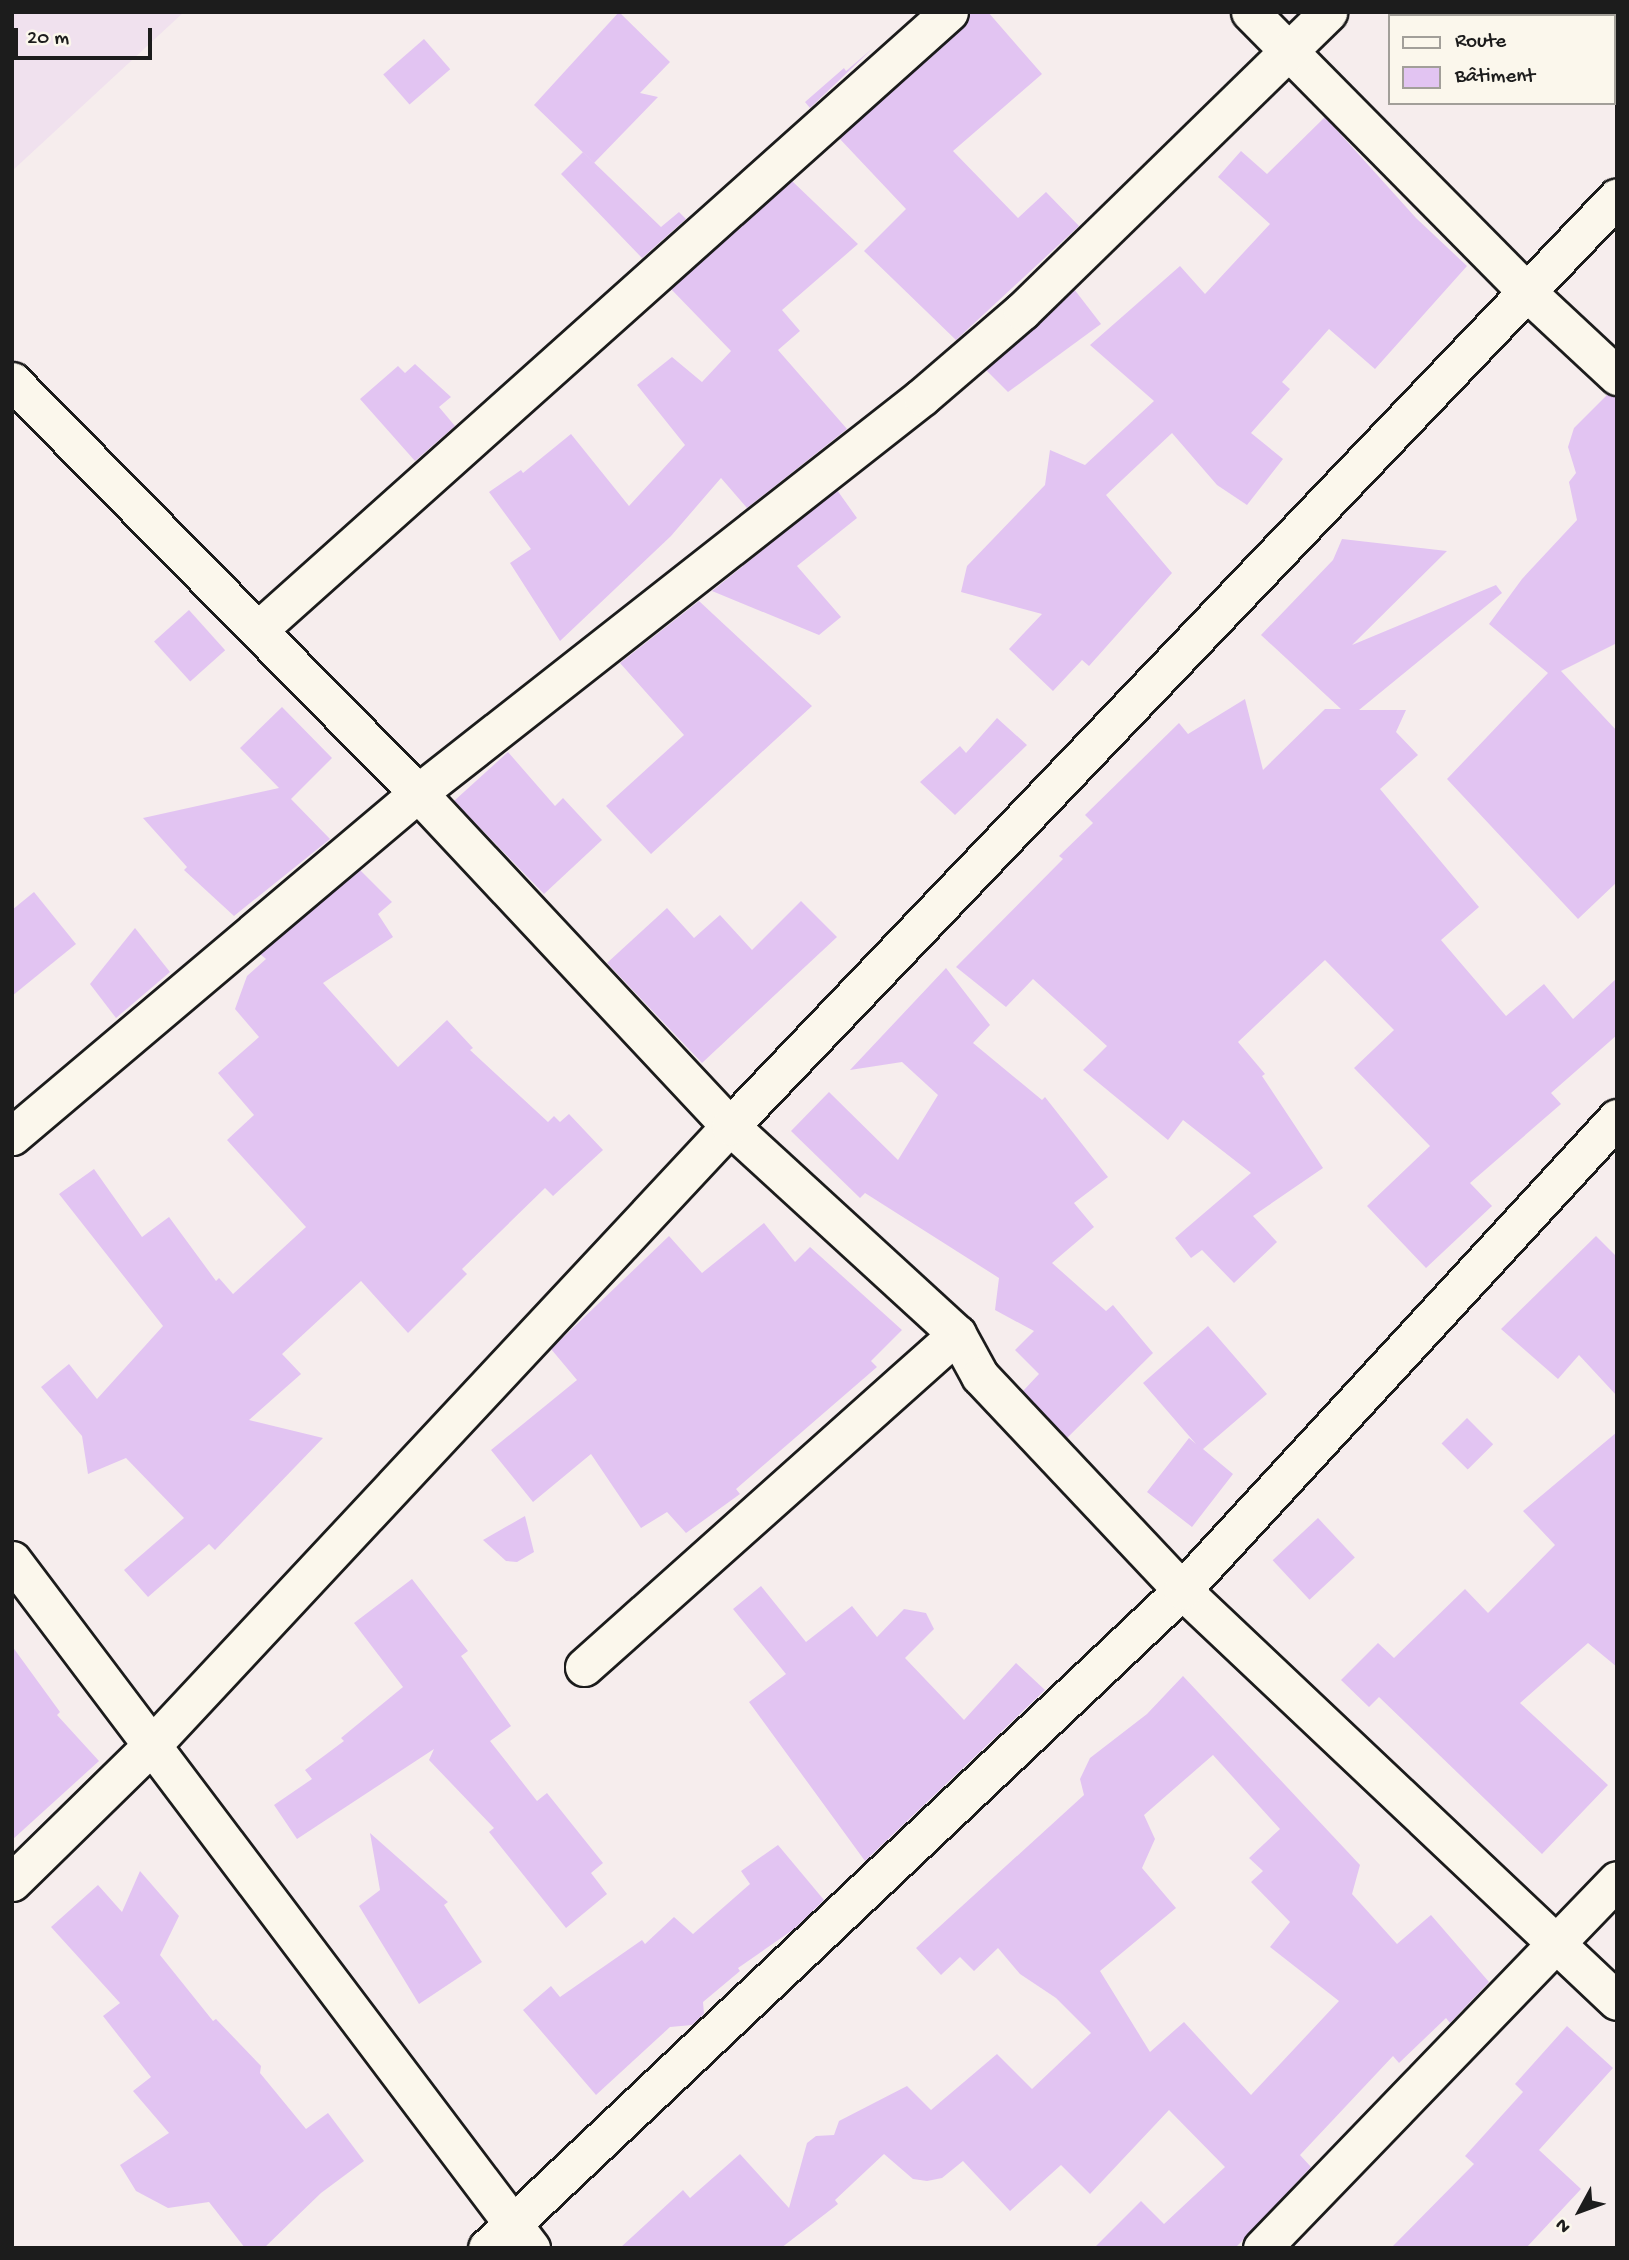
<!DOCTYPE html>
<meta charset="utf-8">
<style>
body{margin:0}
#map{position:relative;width:1629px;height:2260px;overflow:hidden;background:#f6eded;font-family:"Gochi Hand",sans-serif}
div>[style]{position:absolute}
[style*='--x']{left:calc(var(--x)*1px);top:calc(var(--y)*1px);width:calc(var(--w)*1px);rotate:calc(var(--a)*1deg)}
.built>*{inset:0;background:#f0e1ee}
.building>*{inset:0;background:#e2c4f2;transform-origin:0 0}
.roads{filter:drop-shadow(2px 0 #1c1c1c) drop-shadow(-2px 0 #1c1c1c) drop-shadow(0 2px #1c1c1c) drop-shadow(0 -2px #1c1c1c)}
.minor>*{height:37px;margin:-18.5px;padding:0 18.5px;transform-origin:18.5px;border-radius:18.5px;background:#fbf7ec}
span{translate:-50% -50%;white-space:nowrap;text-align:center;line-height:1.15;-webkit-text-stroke:5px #fbf7ec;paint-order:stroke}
.frame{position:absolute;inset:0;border:14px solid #1c1c1c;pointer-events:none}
.legend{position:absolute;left:1388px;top:14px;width:228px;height:91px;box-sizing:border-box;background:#fbf7ec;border:2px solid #a29f99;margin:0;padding:9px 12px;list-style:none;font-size:21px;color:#1c1c1c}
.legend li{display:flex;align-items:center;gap:14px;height:35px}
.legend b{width:35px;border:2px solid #a29f99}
.north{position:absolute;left:1545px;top:2176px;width:70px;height:70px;-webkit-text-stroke:5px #fbf7ec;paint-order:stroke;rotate:229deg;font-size:19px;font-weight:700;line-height:28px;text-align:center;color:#1c1c1c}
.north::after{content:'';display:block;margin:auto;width:24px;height:32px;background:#1c1c1c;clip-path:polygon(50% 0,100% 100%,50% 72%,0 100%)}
.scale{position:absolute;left:14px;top:28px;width:138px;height:32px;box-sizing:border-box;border:4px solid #1c1c1c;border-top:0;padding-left:9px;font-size:21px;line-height:24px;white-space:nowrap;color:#1c1c1c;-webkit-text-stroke:5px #fbf7ec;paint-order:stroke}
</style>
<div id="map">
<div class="built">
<i style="clip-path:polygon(12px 12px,184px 12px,12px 171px)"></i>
</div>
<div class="building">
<i style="clip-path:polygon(619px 12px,670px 62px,640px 93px,658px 97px,594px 163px,534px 105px)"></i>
<i style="clip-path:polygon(969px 12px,988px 12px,1042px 74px,953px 151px,1018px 218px,1046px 192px,1079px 226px,956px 340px,864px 251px,906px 209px,839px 138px,963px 28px)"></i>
<i style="left:424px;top:39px;width:40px;height:54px;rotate:49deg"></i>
<i style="clip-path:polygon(873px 48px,810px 108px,805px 102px,844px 68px,846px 71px)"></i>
<i style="clip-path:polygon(1325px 117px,1416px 218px,1467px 266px,1375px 369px,1329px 329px,1282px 382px,1290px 389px,1251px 433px,1283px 459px,1247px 505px,1217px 485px,1172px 433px,1106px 495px,1172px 573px,1089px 666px,1082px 660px,1053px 691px,1009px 649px,1042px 614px,961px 592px,967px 566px,1045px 485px,1050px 450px,1085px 465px,1154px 401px,1090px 345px,1180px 266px,1205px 294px,1270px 224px,1218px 177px,1241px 151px,1267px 174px)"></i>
<i style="clip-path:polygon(583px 152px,661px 227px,679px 212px,686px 219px,642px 258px,561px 174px)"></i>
<i style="clip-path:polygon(792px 181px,858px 244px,782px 310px,800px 331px,778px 350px,847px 429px,747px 508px,721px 478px,671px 536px,560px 641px,510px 563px,531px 549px,489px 492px,521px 470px,523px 473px,571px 434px,629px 506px,685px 445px,637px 385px,672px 357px,702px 382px,731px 351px,671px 289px)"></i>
<i style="clip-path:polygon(1074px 289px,1101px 324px,1008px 392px,986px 370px)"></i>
<i style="clip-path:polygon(415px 364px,451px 397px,439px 407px,455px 426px,415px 461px,360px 399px,398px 366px,405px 373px)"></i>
<i style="clip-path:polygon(1608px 394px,1617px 396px,1617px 643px,1561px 671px,1617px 731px,1617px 882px,1578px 919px,1447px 779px,1548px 673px,1489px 624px,1522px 579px,1577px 520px,1569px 482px,1576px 473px,1568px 447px,1574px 428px)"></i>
<i style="clip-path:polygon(837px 490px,857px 518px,797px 566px,841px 617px,819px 635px,712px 591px)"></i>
<i style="clip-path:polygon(1342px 539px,1447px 551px,1352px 645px,1496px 585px,1502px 593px,1359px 710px,1406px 710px,1396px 732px,1418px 755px,1380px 789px,1479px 907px,1441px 940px,1506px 1016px,1544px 984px,1573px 1019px,1617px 978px,1617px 1035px,1551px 1093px,1561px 1104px,1470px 1183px,1492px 1206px,1426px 1268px,1367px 1206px,1430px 1146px,1354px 1068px,1394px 1030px,1325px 960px,1238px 1042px,1265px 1074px,1262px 1076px,1323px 1168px,1253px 1216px,1277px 1242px,1234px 1283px,1202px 1250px,1191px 1258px,1175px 1238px,1251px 1173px,1183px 1120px,1168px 1140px,1083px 1070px,1107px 1046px,1033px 979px,1006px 1007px,956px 967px,1063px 859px,1059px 856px,1093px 823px,1085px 815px,1179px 723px,1188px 734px,1245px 699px,1263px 770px,1325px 709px,1341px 709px,1261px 635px,1333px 560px)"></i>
<i style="clip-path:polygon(699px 601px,812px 706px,651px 854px,606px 806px,684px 735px,620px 663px)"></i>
<i style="left:189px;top:610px;width:54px;height:47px;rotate:48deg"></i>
<i style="clip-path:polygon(282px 707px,332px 758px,291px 799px,330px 839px,234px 916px,184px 870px,187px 867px,143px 818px,279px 788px,240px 748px)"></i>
<i style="clip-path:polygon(997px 718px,1027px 745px,955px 815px,920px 782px,960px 746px,966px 753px)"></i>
<i style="clip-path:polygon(508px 752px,555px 806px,563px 798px,602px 840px,544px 894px,454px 801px)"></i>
<i style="clip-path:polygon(360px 870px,392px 902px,378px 914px,393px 937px,323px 983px,398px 1067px,447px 1020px,473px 1048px,470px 1050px,548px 1122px,554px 1116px,560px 1122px,569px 1114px,603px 1150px,553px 1196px,545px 1188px,462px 1269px,467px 1274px,408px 1333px,361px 1281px,282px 1354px,301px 1374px,249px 1420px,323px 1438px,215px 1550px,209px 1544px,148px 1597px,124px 1570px,184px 1518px,126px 1458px,88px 1474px,82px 1436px,41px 1387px,69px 1364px,97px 1399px,163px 1326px,59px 1194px,94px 1169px,142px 1237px,169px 1217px,216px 1281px,219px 1278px,233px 1294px,306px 1227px,227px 1140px,254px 1115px,218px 1073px,259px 1037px,235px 1009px,247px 976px,266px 959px,260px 954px)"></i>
<i style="clip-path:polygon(34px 892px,76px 944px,12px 996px,12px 910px)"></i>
<i style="clip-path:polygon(801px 901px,837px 937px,702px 1063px,607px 963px,667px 908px,694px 938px,720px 915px,752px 950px)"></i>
<i style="clip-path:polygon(135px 928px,170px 972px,116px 1018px,90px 984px)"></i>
<i style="clip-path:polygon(946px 968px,990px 1025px,973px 1043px,1042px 1100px,1045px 1097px,1108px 1177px,1074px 1203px,1094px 1227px,1052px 1263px,1106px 1311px,1113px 1305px,1153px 1353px,1067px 1438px,1023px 1391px,1039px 1374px,1015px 1350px,1034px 1331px,995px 1310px,999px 1278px,865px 1193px,860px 1198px,791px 1131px,829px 1092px,898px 1160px,938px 1095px,902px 1062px,850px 1070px)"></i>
<i style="clip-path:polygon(764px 1223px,795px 1262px,810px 1247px,902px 1330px,871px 1361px,877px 1367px,736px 1489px,740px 1494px,686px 1533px,667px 1512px,641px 1528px,591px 1454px,533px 1502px,491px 1450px,577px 1380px,551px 1349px,669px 1236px,702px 1273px)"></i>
<i style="clip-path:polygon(1596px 1236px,1617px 1257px,1617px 1396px,1579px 1355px,1558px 1379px,1501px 1329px)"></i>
<i style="clip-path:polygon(1208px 1326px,1267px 1394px,1203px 1449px,1233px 1474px,1192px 1527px,1147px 1492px,1189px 1438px,1196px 1444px,1143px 1383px)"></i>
<i style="left:1467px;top:1418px;width:37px;height:36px;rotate:45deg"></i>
<i style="clip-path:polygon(1617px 1432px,1617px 1667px,1588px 1643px,1520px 1703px,1608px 1785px,1542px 1854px,1379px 1697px,1369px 1707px,1341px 1680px,1378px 1643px,1394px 1658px,1465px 1589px,1488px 1613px,1555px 1545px,1523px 1511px)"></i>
<i style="clip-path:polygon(525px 1516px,534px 1552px,517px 1562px,506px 1561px,483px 1540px)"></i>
<i style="left:1318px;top:1518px;width:54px;height:62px;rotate:47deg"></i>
<i style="clip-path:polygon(412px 1579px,468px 1651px,461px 1656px,511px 1726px,490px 1741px,537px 1801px,547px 1793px,603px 1863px,591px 1873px,607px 1894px,566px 1928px,489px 1832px,494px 1828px,429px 1760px,434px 1749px,297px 1839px,274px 1805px,312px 1779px,305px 1770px,344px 1741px,341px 1738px,403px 1687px,354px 1623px)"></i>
<i style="clip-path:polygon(761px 1586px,806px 1642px,852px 1606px,877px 1637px,904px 1609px,926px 1613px,934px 1629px,905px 1658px,964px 1720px,1016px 1663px,1045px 1690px,865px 1861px,749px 1702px,786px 1674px,733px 1609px)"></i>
<i style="clip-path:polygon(12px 1646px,60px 1712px,57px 1715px,99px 1761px,12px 1840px)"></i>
<i style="clip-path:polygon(evenodd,1183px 1676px,1360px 1865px,1352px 1894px,1397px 1944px,1431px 1915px,1489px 1982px,1450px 2023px,1446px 2018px,1399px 2063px,1393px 2056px,1300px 2155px,1311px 2167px,1244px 2239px,1235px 2248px,1094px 2248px,1141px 2201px,1164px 2224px,1225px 2167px,1169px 2110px,1090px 2194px,1061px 2165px,1010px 2211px,963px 2161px,942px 2178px,927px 2181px,913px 2179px,884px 2154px,835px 2200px,838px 2204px,781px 2248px,620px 2248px,683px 2190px,690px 2198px,740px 2154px,789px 2208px,807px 2143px,816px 2136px,834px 2135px,839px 2121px,907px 2086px,931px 2110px,997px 2054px,1032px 2089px,1091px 2033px,1056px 1998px,1020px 1974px,998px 1948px,974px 1971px,960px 1957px,941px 1975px,916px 1948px,1084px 1795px,1080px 1779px,1090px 1758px,1147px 1714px,1183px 1676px,1213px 1755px,1280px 1829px,1249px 1858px,1263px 1871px,1251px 1882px,1290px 1922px,1270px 1947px,1339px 2001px,1251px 2095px,1184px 2022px,1150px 2052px,1100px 1971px,1176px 1908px,1142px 1868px,1155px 1839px,1144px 1815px,1213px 1755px)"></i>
<i style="clip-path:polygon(370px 1833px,448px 1902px,444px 1905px,482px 1962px,419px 2004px,359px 1906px,380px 1890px)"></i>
<i style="clip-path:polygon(778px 1845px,824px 1900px,794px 1929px,738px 1968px,740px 1971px,703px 2002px,704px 2014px,692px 2025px,670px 2027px,596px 2095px,523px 2010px,551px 1986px,560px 1997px,642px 1940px,645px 1944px,674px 1917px,693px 1934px,750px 1884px,741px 1871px)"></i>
<i style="clip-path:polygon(140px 1871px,179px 1916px,160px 1955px,213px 2021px,216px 2019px,261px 2066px,260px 2073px,306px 2129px,328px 2113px,364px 2161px,321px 2193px,264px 2248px,245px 2248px,209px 2202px,168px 2208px,136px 2191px,120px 2165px,169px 2133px,133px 2091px,151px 2077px,103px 2016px,120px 2003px,51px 1927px,98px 1885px,122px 1912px)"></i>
<i style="clip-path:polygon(1567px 2026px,1613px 2068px,1539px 2150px,1581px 2189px,1526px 2248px,1391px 2248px,1474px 2164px,1465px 2156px,1523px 2092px,1515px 2084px)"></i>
</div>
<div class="roads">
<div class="minor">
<i style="--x:1250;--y:12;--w:395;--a:45.3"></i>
<i style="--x:1528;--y:293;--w:122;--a:43"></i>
<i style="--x:12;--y:381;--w:578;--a:45.42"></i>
<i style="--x:418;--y:793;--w:456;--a:46.9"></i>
<i style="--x:730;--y:1126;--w:308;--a:42.5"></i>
<i style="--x:957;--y:1334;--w:48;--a:61.3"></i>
<i style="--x:980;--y:1376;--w:294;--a:46.7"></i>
<i style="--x:1182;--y:1590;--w:598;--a:43.38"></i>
<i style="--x:258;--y:630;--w:927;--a:-41.81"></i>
<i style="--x:12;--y:1136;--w:531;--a:-40.19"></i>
<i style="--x:418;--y:793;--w:641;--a:-38.16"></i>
<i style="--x:922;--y:397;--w:132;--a:-40.7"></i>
<i style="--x:1022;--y:311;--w:428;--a:-44.3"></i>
<i style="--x:12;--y:1560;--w:862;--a:52.97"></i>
<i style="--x:584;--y:1667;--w:500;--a:-41.76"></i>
<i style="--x:12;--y:1882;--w:194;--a:-44.4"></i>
<i style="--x:151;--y:1746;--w:848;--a:-46.96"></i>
<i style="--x:730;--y:1126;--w:1284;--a:-46.32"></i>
<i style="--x:487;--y:2248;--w:957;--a:-43.43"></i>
<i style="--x:1182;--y:1590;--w:642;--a:-47.34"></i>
<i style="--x:1262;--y:2248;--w:511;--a:-46.03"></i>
</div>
</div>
<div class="frame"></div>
<ul class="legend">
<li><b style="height:9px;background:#fbf7ec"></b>Route</li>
<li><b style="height:19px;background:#e2c4f2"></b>Bâtiment</li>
</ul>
<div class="north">N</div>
<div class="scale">20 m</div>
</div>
